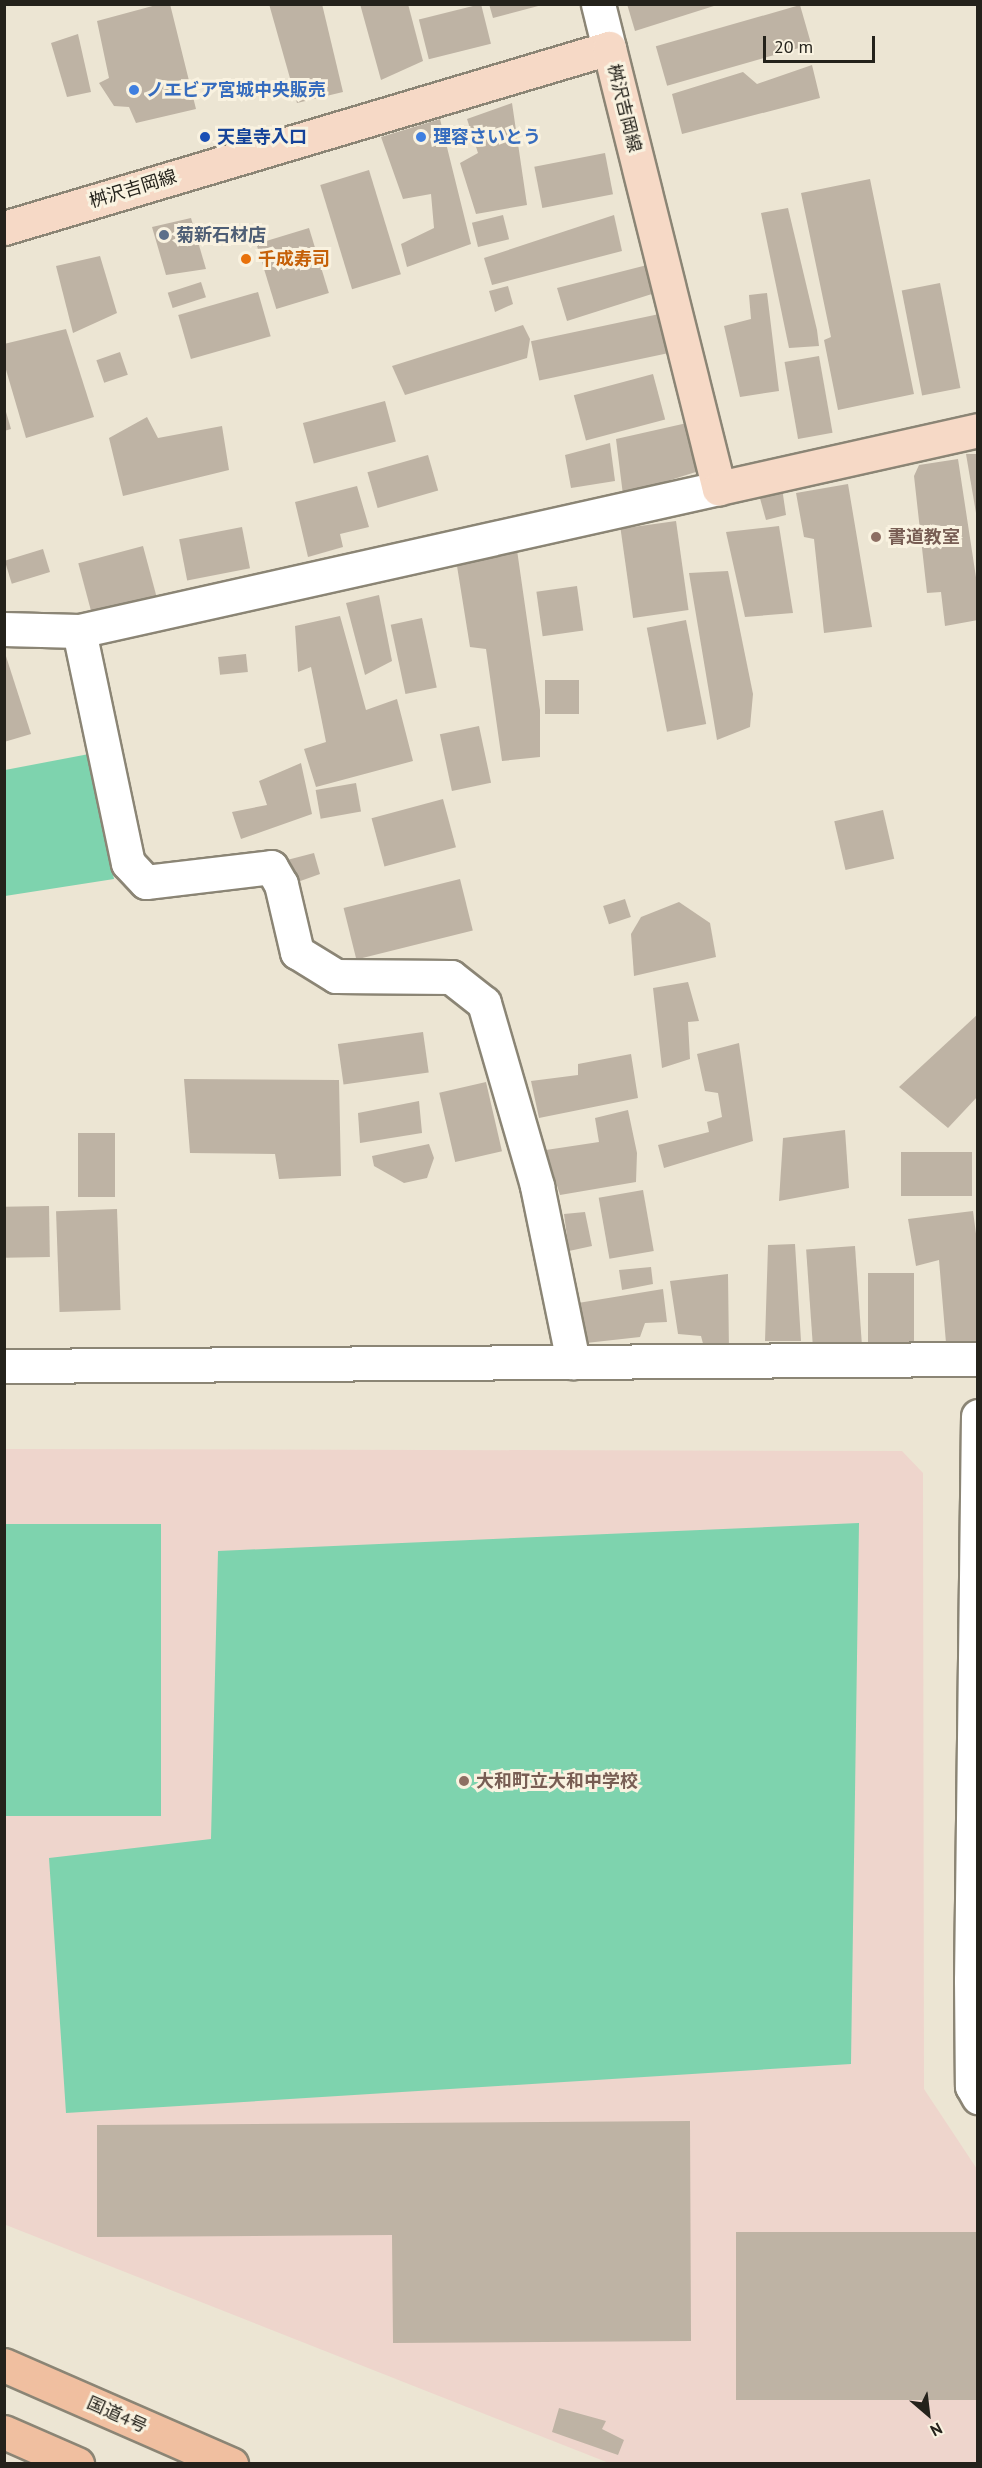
<!DOCTYPE html>
<meta charset="utf-8">
<style>
body{margin:0}
#map{position:relative;width:982px;height:2468px;overflow:hidden;background:#ece5d3;font-family:"PT Sans","Noto Sans JP",sans-serif}
div>[style]{position:absolute}
[style*='--x']{left:calc(var(--x)*1px);top:calc(var(--y)*1px);width:calc(var(--w)*1px);rotate:calc(var(--a)*1deg)}
.education>*{inset:0;background:#eed5cc}
.green>*{inset:0;background:#7ed3ae;transform-origin:0 0}
.building>*{inset:0;background:#beb3a4;transform-origin:0 0}
.roads{filter:drop-shadow(2px 0 #8b8575) drop-shadow(-2px 0 #8b8575) drop-shadow(0 2px #8b8575) drop-shadow(0 -2px #8b8575)}
.minor>*{height:33px;margin:-16.5px;padding:0 16.5px;transform-origin:16.5px;border-radius:16.5px;background:#fff}
.major>*{height:33px;margin:-16.5px;padding:0 16.5px;transform-origin:16.5px;border-radius:16.5px;background:#f6d9c6}
.highway>*{height:33px;margin:-16.5px;padding:0 16.5px;transform-origin:16.5px;border-radius:16.5px;background:#f0bfa0}
.dots>*{width:16px;height:16px;translate:-50% -50%;box-sizing:border-box;border:3px solid #f9f2e0;border-radius:50%}
span{translate:-50% -50%;white-space:nowrap;text-align:center;line-height:1.15;-webkit-text-stroke:6px #f9f2e0;paint-order:stroke}
.shop-label{font-size:18px;color:#366cbe;font-weight:700}
.left{translate:0 -50%;text-align:left}
.street-label{font-size:18px;color:#24221b}
.transit-label{font-size:18px;color:#164399;font-weight:700}
.service-label{font-size:18px;color:#4e5e75;font-weight:700}
.food-label{font-size:18px;color:#c56008;font-weight:700}
.education-label{font-size:18px;color:#785e54;font-weight:700}
.frame{position:absolute;inset:0;border:6px solid #24221b;pointer-events:none}
.north{position:absolute;left:898px;top:2384px;width:60px;height:60px;-webkit-text-stroke:4px #f9f2e0;paint-order:stroke;rotate:152deg;font-size:16px;font-weight:700;line-height:24px;text-align:center;color:#24221b}
.north::after{content:'';display:block;margin:auto;width:21px;height:27px;background:#24221b;clip-path:polygon(50% 0,100% 100%,50% 72%,0 100%)}
.scale{position:absolute;left:763px;top:36px;width:112px;height:27px;box-sizing:border-box;border:3px solid #24221b;border-top:0;padding-left:8px;font-size:18px;line-height:21px;white-space:nowrap;color:#24221b;-webkit-text-stroke:4px #f9f2e0;paint-order:stroke}
</style>
<div id="map">
<div class="education">
<i style="clip-path:polygon(4px 1449px,902px 1451px,923px 1473px,924px 2089px,977px 2169px,977px 2463px,609px 2463px,6px 2225px)"></i>
</div>
<div class="green">
<i style="clip-path:polygon(89px 754px,114px 879px,5px 896px,5px 770px)"></i>
<i style="clip-path:polygon(859px 1523px,851px 2064px,66px 2113px,49px 1858px,211px 1839px,218px 1551px)"></i>
<i style="left:5px;top:1524px;width:156px;height:292px"></i>
</div>
<div class="building">
<i style="clip-path:polygon(160px 4px,170px 4px,196px 109px,136px 123px,129px 107px,114px 106px,99px 83px,109px 78px,97px 21px)"></i>
<i style="clip-path:polygon(269px 4px,322px 4px,343px 92px,297px 103px)"></i>
<i style="clip-path:polygon(360px 4px,408px 4px,423px 61px,381px 80px)"></i>
<i style="left:481px;top:4px;width:41px;height:64px;rotate:76deg"></i>
<i style="clip-path:polygon(489px 4px,542px 4px,542px 5px,493px 18px)"></i>
<i style="clip-path:polygon(627px 4px,717px 4px,717px 5px,635px 31px)"></i>
<i style="left:800px;top:5px;width:41px;height:150px;rotate:74deg"></i>
<i style="clip-path:polygon(78px 34px,91px 92px,67px 97px,51px 43px)"></i>
<i style="clip-path:polygon(812px 65px,820px 98px,682px 134px,672px 94px,743px 72px,757px 84px)"></i>
<i style="clip-path:polygon(512px 103px,527px 205px,476px 214px,460px 163px,478px 153px,467px 119px)"></i>
<i style="clip-path:polygon(440px 119px,471px 244px,407px 267px,401px 244px,434px 228px,431px 194px,403px 199px,381px 137px)"></i>
<i style="left:605px;top:153px;width:42px;height:72px;rotate:79deg"></i>
<i style="left:369px;top:170px;width:109px;height:51px;rotate:73deg"></i>
<i style="clip-path:polygon(870px 179px,914px 394px,838px 410px,824px 340px,831px 337px,801px 193px)"></i>
<i style="clip-path:polygon(788px 208px,817px 330px,819px 346px,789px 348px,761px 213px)"></i>
<i style="left:503px;top:215px;width:25px;height:32px;rotate:76deg"></i>
<i style="clip-path:polygon(614px 215px,622px 251px,492px 285px,484px 258px)"></i>
<i style="clip-path:polygon(191px 218px,206px 269px,166px 275px,152px 227px)"></i>
<i style="left:309px;top:228px;width:68px;height:55px;rotate:73deg"></i>
<i style="clip-path:polygon(100px 256px,117px 313px,73px 333px,56px 266px)"></i>
<i style="clip-path:polygon(651px 264px,655px 293px,567px 321px,557px 288px)"></i>
<i style="left:201px;top:282px;width:16px;height:35px;rotate:72deg"></i>
<i style="left:940px;top:283px;width:107px;height:39px;rotate:79deg"></i>
<i style="clip-path:polygon(508px 286px,513px 304px,495px 312px,489px 291px)"></i>
<i style="left:258px;top:292px;width:46px;height:83px;rotate:74deg"></i>
<i style="clip-path:polygon(767px 293px,779px 391px,740px 397px,724px 326px,751px 319px,749px 295px)"></i>
<i style="left:664px;top:313px;width:40px;height:136px;rotate:78deg"></i>
<i style="clip-path:polygon(523px 325px,530px 339px,527px 358px,405px 395px,392px 366px)"></i>
<i style="clip-path:polygon(66px 329px,94px 417px,26px 438px,4px 363px,4px 344px)"></i>
<i style="left:120px;top:352px;width:24px;height:25px;rotate:71deg"></i>
<i style="left:819px;top:356px;width:78px;height:35px;rotate:80deg"></i>
<i style="left:653px;top:374px;width:47px;height:82px;rotate:75deg"></i>
<i style="left:385px;top:401px;width:42px;height:85px;rotate:75deg"></i>
<i style="clip-path:polygon(4px 405px,11px 429px,4px 431px)"></i>
<i style="clip-path:polygon(147px 417px,158px 438px,222px 426px,229px 470px,123px 496px,109px 438px)"></i>
<i style="clip-path:polygon(687px 423px,699px 471px,623px 495px,616px 439px)"></i>
<i style="clip-path:polygon(610px 443px,615px 481px,571px 488px,565px 455px)"></i>
<i style="clip-path:polygon(966px 454px,978px 454px,978px 513px,976px 513px)"></i>
<i style="left:428px;top:455px;width:37px;height:63px;rotate:74deg"></i>
<i style="clip-path:polygon(958px 459px,977px 584px,978px 620px,945px 626px,941px 592px,927px 593px,914px 476px,919px 465px)"></i>
<i style="clip-path:polygon(848px 484px,872px 627px,824px 633px,814px 539px,804px 537px,796px 493px)"></i>
<i style="clip-path:polygon(357px 486px,369px 527px,340px 534px,343px 547px,308px 557px,295px 502px)"></i>
<i style="clip-path:polygon(782px 488px,786px 515px,766px 520px,758px 491px)"></i>
<i style="left:676px;top:521px;width:90px;height:56px;rotate:82deg"></i>
<i style="clip-path:polygon(779px 526px,793px 613px,745px 617px,726px 532px)"></i>
<i style="left:242px;top:527px;width:42px;height:64px;rotate:79deg"></i>
<i style="left:143px;top:546px;width:53px;height:67px;rotate:75deg"></i>
<i style="left:43px;top:549px;width:24px;height:40px;rotate:73deg"></i>
<i style="clip-path:polygon(517px 550px,540px 710px,540px 757px,502px 761px,486px 649px,470px 647px,457px 566px)"></i>
<i style="clip-path:polygon(728px 571px,753px 694px,750px 727px,717px 740px,689px 573px)"></i>
<i style="left:577px;top:586px;width:45px;height:41px;rotate:82deg"></i>
<i style="clip-path:polygon(379px 595px,392px 661px,365px 675px,346px 603px)"></i>
<i style="clip-path:polygon(340px 616px,366px 710px,397px 699px,413px 761px,316px 787px,304px 749px,326px 742px,311px 667px,298px 672px,295px 626px)"></i>
<i style="left:422px;top:618px;width:71px;height:32px;rotate:78deg"></i>
<i style="left:686px;top:620px;width:106px;height:40px;rotate:79deg"></i>
<i style="clip-path:polygon(4px 650px,31px 734px,4px 742px)"></i>
<i style="left:246px;top:654px;width:18px;height:28px;rotate:84deg"></i>
<i style="left:579px;top:680px;width:34px;height:34px;rotate:90deg"></i>
<i style="left:479px;top:726px;width:58px;height:40px;rotate:78deg"></i>
<i style="clip-path:polygon(301px 763px,312px 814px,241px 839px,232px 812px,267px 805px,259px 781px)"></i>
<i style="left:356px;top:783px;width:29px;height:41px;rotate:80deg"></i>
<i style="left:443px;top:799px;width:50px;height:74px;rotate:75deg"></i>
<i style="left:883px;top:810px;width:50px;height:50px;rotate:77deg"></i>
<i style="clip-path:polygon(314px 853px,320px 874px,292px 884px,287px 860px)"></i>
<i style="left:460px;top:879px;width:53px;height:120px;rotate:76deg"></i>
<i style="left:625px;top:899px;width:19px;height:23px;rotate:72deg"></i>
<i style="clip-path:polygon(679px 902px,710px 923px,716px 957px,634px 976px,631px 934px,641px 917px)"></i>
<i style="clip-path:polygon(688px 982px,699px 1021px,688px 1022px,690px 1059px,662px 1068px,653px 988px)"></i>
<i style="clip-path:polygon(978px 1014px,978px 1096px,948px 1128px,899px 1087px)"></i>
<i style="left:423px;top:1032px;width:41px;height:86px;rotate:82deg"></i>
<i style="clip-path:polygon(739px 1043px,753px 1141px,664px 1168px,658px 1145px,709px 1132px,707px 1122px,722px 1117px,718px 1093px,705px 1091px,697px 1054px)"></i>
<i style="clip-path:polygon(631px 1054px,638px 1098px,539px 1118px,531px 1081px,578px 1075px,578px 1064px)"></i>
<i style="clip-path:polygon(184px 1079px,339px 1080px,341px 1176px,279px 1179px,275px 1154px,190px 1153px)"></i>
<i style="left:486px;top:1082px;width:71px;height:48px;rotate:77deg"></i>
<i style="clip-path:polygon(419px 1101px,422px 1133px,360px 1143px,358px 1113px)"></i>
<i style="clip-path:polygon(628px 1110px,637px 1153px,636px 1182px,560px 1195px,546px 1150px,599px 1142px,595px 1118px)"></i>
<i style="clip-path:polygon(845px 1130px,849px 1188px,779px 1201px,783px 1138px)"></i>
<i style="left:78px;top:1133px;width:37px;height:64px"></i>
<i style="clip-path:polygon(429px 1144px,434px 1158px,427px 1178px,404px 1183px,374px 1166px,372px 1156px)"></i>
<i style="left:972px;top:1152px;width:44px;height:71px;rotate:90deg"></i>
<i style="left:643px;top:1190px;width:62px;height:45px;rotate:80deg"></i>
<i style="left:49px;top:1206px;width:51px;height:45px;rotate:89deg"></i>
<i style="left:117px;top:1209px;width:101px;height:61px;rotate:88deg"></i>
<i style="clip-path:polygon(973px 1211px,978px 1249px,978px 1344px,946px 1343px,939px 1260px,916px 1266px,908px 1219px)"></i>
<i style="clip-path:polygon(585px 1212px,592px 1246px,569px 1251px,564px 1214px)"></i>
<i style="clip-path:polygon(795px 1244px,801px 1341px,765px 1341px,768px 1245px)"></i>
<i style="left:855px;top:1246px;width:98px;height:49px;rotate:86deg"></i>
<i style="clip-path:polygon(651px 1267px,653px 1284px,622px 1290px,619px 1270px)"></i>
<i style="left:868px;top:1273px;width:46px;height:70px"></i>
<i style="clip-path:polygon(728px 1274px,729px 1352px,706px 1355px,701px 1336px,678px 1334px,670px 1281px)"></i>
<i style="clip-path:polygon(663px 1289px,667px 1322px,645px 1323px,640px 1337px,586px 1343px,578px 1303px)"></i>
<i style="clip-path:polygon(690px 2121px,691px 2341px,393px 2343px,392px 2235px,97px 2237px,97px 2125px)"></i>
<i style="left:978px;top:2232px;width:168px;height:242px;rotate:90deg"></i>
<i style="clip-path:polygon(559px 2408px,606px 2421px,602px 2429px,624px 2440px,618px 2455px,552px 2432px)"></i>
</div>
<div class="roads">
<div class="minor">
<i style="--x:598;--y:4;--w:45;--a:76"></i>
<i style="--x:4;--y:629;--w:75;--a:1.5"></i>
<i style="--x:79;--y:631;--w:656;--a:-12.6"></i>
<i style="--x:79;--y:631;--w:237;--a:78.1"></i>
<i style="--x:128;--y:863;--w:26;--a:47"></i>
<i style="--x:146;--y:882;--w:126;--a:-6.8"></i>
<i style="--x:271;--y:867;--w:20;--a:60"></i>
<i style="--x:281;--y:884;--w:70;--a:76.8"></i>
<i style="--x:297;--y:952;--w:46;--a:31.6"></i>
<i style="--x:336;--y:976;--w:115;--a:0.5"></i>
<i style="--x:451;--y:977;--w:42;--a:38.2"></i>
<i style="--x:484;--y:1003;--w:191;--a:73.8"></i>
<i style="--x:537;--y:1186;--w:180;--a:78.4"></i>
<i style="--x:4;--y:1366;--w:974;--a:-0.41"></i>
<i style="--x:978;--y:1416;--w:564;--a:90.71"></i>
<i style="--x:971;--y:1980;--w:106;--a:89.5"></i>
<i style="--x:972;--y:2086;--w:13;--a:61"></i>
</div>
<div class="major">
<i style="--x:4;--y:228;--w:631;--a:-16.57"></i>
<i style="--x:609;--y:48;--w:454;--a:76"></i>
<i style="--x:719;--y:488;--w:265;--a:-12.6"></i>
</div>
<div class="highway">
<i style="--x:4;--y:2365;--w:248;--a:23.6"></i>
<i style="--x:4;--y:2432;--w:80;--a:23.7"></i>
</div>
</div>
<div class="dots">
<i style="left:134px;top:90px;background:#3f7fe0"></i>
<i style="left:205px;top:137px;background:#1a4fb4"></i>
<i style="left:421px;top:137px;background:#3f7fe0"></i>
<i style="left:164px;top:235px;background:#5c6f8a"></i>
<i style="left:246px;top:259px;background:#e8710a"></i>
<i style="left:876px;top:537px;background:#8d6e63"></i>
<i style="left:464px;top:1781px;background:#8d6e63"></i>
</div>
<div class="shop-label">
<span class="left" style="left:146px;top:90px">ノエビア宮城中央販売</span>
<span class="left" style="left:433px;top:137px">理容さいとう</span>
</div>
<div class="street-label">
<span style="left:624px;top:108px;rotate:76deg">桝沢吉岡線</span>
<span style="left:133px;top:189px;rotate:-17deg">桝沢吉岡線</span>
<span style="left:117px;top:2415px;rotate:24deg">国道4号</span>
</div>
<div class="transit-label">
<span class="left" style="left:217px;top:137px">天皇寺入口</span>
</div>
<div class="service-label">
<span class="left" style="left:176px;top:235px">菊新石材店</span>
</div>
<div class="food-label">
<span class="left" style="left:258px;top:259px">千成寿司</span>
</div>
<div class="education-label">
<span class="left" style="left:888px;top:537px">書道教室</span>
<span class="left" style="left:476px;top:1781px">大和町立大和中学校</span>
</div>
<div class="frame"></div>
<div class="north">N</div>
<div class="scale">20 m</div>
</div>
